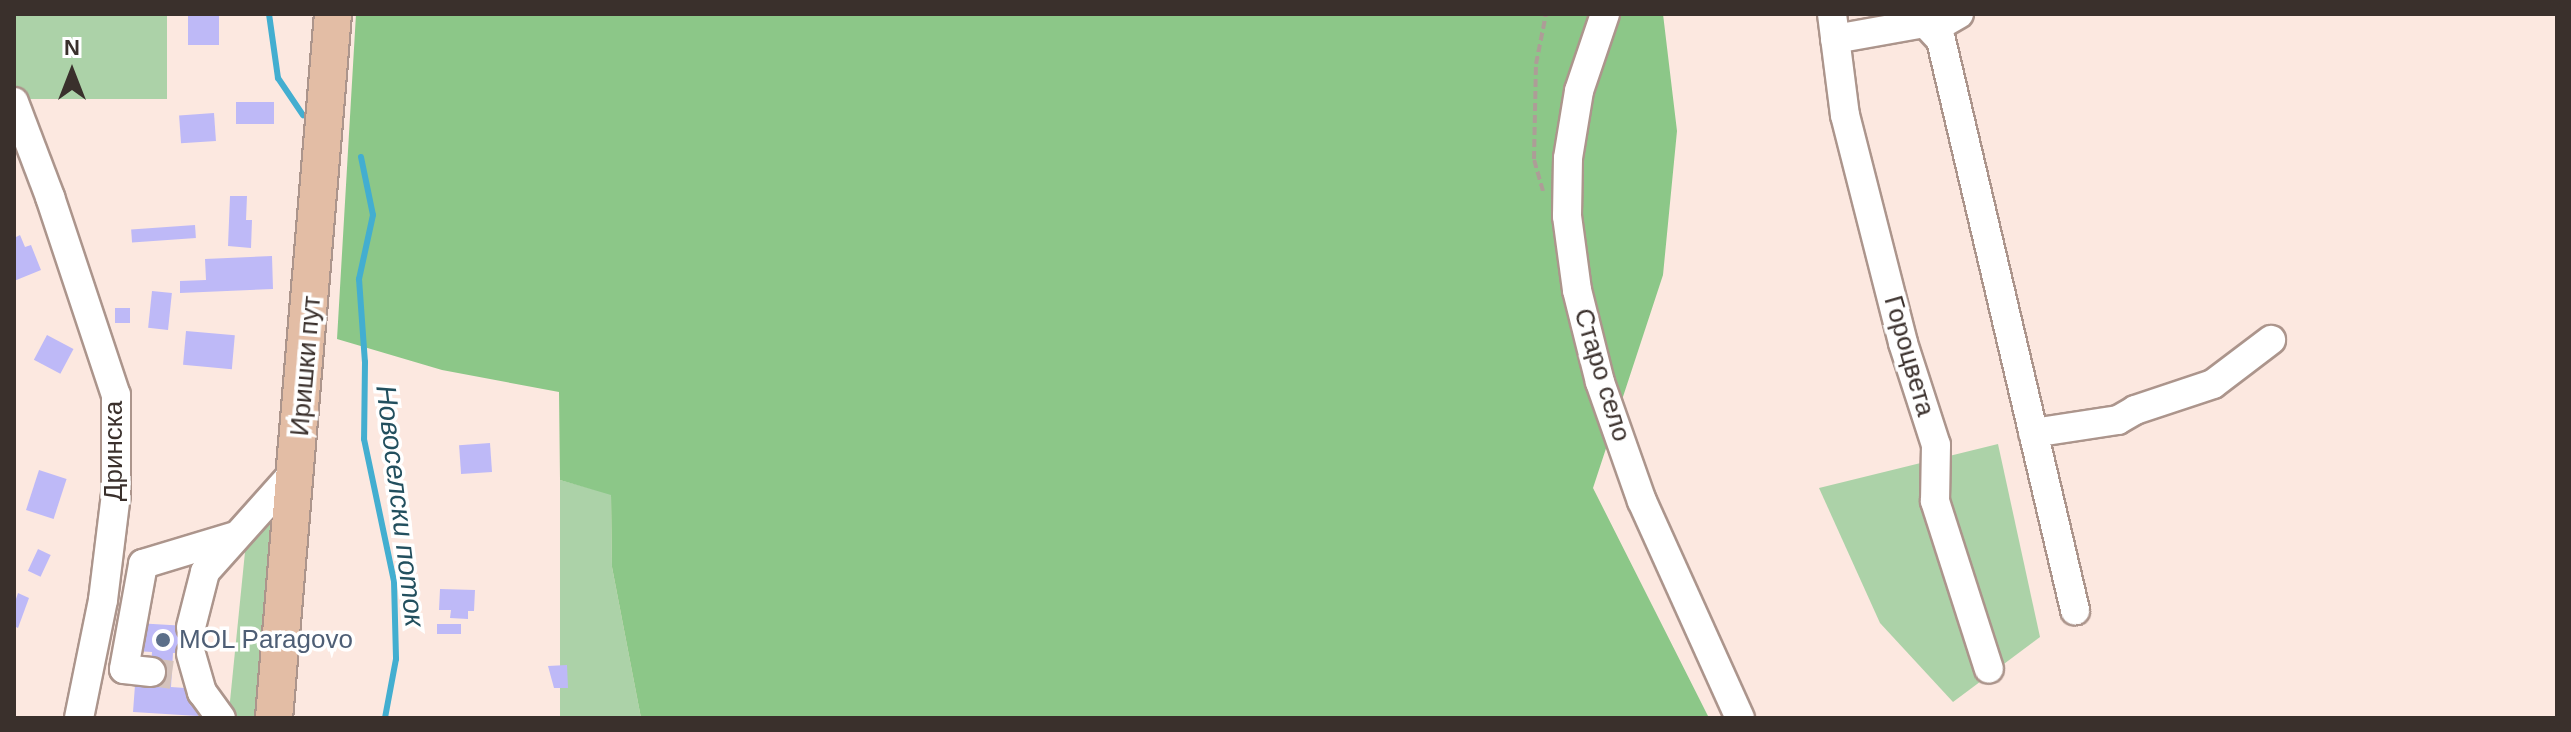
<!DOCTYPE html>
<meta charset="utf-8">
<style>
body{margin:0}
#map{position:relative;width:2571px;height:732px;overflow:hidden;background:#fce8e0;font-family:Helvetica,sans-serif}
div>[style]{position:absolute}
[style*='--x']{left:calc(var(--x)*1px);top:calc(var(--y)*1px);width:calc(var(--w)*1px);rotate:calc(var(--a)*1deg)}
.green>*{inset:0;background:#acd2a8;transform-origin:0 0}
.forest>*{inset:0;background:#8cc788}
.stream>*{height:6px;margin:-3px;padding:0 3px;transform-origin:3px;border-radius:3px;background:#43aed0}
.building>*{inset:0;background:#beb9f7;transform-origin:0 0}
.minor-tunnel>*{height:28px;margin-top:-14px;transform-origin:0;background:repeating-linear-gradient(90deg,#d5c3bc 0 28px,transparent 0 42px)}
.path>*{height:4px;margin-top:-2px;transform-origin:0;background:repeating-linear-gradient(90deg,#ad9d97 0 8px,transparent 0 12px)}
.roads{filter:drop-shadow(2px 0 #ac958c) drop-shadow(-2px 0 #ac958c) drop-shadow(0 2px #ac958c) drop-shadow(0 -2px #ac958c)}
.minor>*{height:28px;margin:-14px;padding:0 14px;transform-origin:14px;border-radius:14px;background:#fff}
.major>*{height:36px;margin:-18px;padding:0 18px;transform-origin:18px;border-radius:18px;background:#e3bda5}
.dots>*{width:22px;height:22px;translate:-50% -50%;box-sizing:border-box;border:4px solid #fff;border-radius:50%}
span{translate:-50% -50%;white-space:nowrap;text-align:center;line-height:1.15;-webkit-text-stroke:7px #fff;paint-order:stroke}
.street-label{font-size:26px;color:#3a302c}
.service-label{font-size:26px;color:#4e5e75}
.left{translate:0 -50%;text-align:left}
.water-label{font-size:28px;color:#224f5e;font-style:italic}
.frame{position:absolute;inset:0;border:16px solid #3a302c;pointer-events:none}
.north{position:absolute;left:32px;top:32px;width:80px;height:80px;-webkit-text-stroke:6px #fff;paint-order:stroke;rotate:0deg;font-size:22px;font-weight:700;line-height:32px;text-align:center;color:#3a302c}
.north::after{content:'';display:block;margin:auto;width:28px;height:36px;background:#3a302c;clip-path:polygon(50% 0,100% 100%,50% 72%,0 100%)}
</style>
<div id="map">
<div class="green">
<i style="left:14px;top:14px;width:153px;height:85px"></i>
<i style="clip-path:polygon(1998px 444px,2040px 637px,1953px 702px,1880px 623px,1819px 488px)"></i>
<i style="clip-path:polygon(560px 480px,611px 494px,612px 567px,641px 718px,560px 718px)"></i>
<i style="clip-path:polygon(288px 483px,266px 718px,237px 718px,229px 711px,246px 542px)"></i>
</div>
<div class="forest">
<i style="clip-path:polygon(356px 14px,1663px 14px,1677px 131px,1663px 275px,1593px 488px,1709px 718px,641px 718px,612px 567px,611px 495px,560px 480px,559px 392px,442px 370px,337px 339px)"></i>
</div>
<div class="stream">
<i style="--x:269;--y:14;--w:65;--a:82"></i>
<i style="--x:278;--y:78;--w:45;--a:56"></i>
<i style="--x:361;--y:157;--w:59;--a:78.3"></i>
<i style="--x:373;--y:215;--w:66;--a:102.3"></i>
<i style="--x:359;--y:279;--w:83;--a:85.9"></i>
<i style="--x:365;--y:362;--w:77;--a:90.7"></i>
<i style="--x:364;--y:439;--w:145;--a:78.1"></i>
<i style="--x:394;--y:581;--w:78;--a:88.5"></i>
<i style="--x:396;--y:659;--w:60;--a:100.6"></i>
</div>
<div class="building">
<i style="left:188px;top:14px;width:31px;height:31px"></i>
<i style="left:236px;top:102px;width:38px;height:22px"></i>
<i style="left:214px;top:113px;width:28px;height:35px;rotate:86deg"></i>
<i style="clip-path:polygon(230px 196px,247px 196px,246px 220px,252px 220px,251px 248px,228px 246px)"></i>
<i style="left:195px;top:225px;width:13px;height:64px;rotate:86deg"></i>
<i style="clip-path:polygon(20px 235px,25px 247px,31px 245px,41px 270px,14px 281px,14px 238px)"></i>
<i style="clip-path:polygon(272px 256px,273px 289px,180px 293px,180px 281px,206px 280px,205px 259px)"></i>
<i style="left:152px;top:291px;width:20px;height:37px;rotate:6deg"></i>
<i style="left:115px;top:308px;width:15px;height:15px"></i>
<i style="left:186px;top:331px;width:49px;height:34px;rotate:5deg"></i>
<i style="left:47px;top:335px;width:30px;height:28px;rotate:28deg"></i>
<i style="left:490px;top:443px;width:29px;height:31px;rotate:86deg"></i>
<i style="left:39px;top:470px;width:29px;height:42px;rotate:18deg"></i>
<i style="left:38px;top:549px;width:14px;height:24px;rotate:25deg"></i>
<i style="clip-path:polygon(440px 589px,475px 590px,474px 611px,468px 611px,468px 619px,450px 618px,451px 610px,439px 610px)"></i>
<i style="clip-path:polygon(18px 593px,29px 598px,18px 628px,14px 626px,14px 605px)"></i>
<i style="clip-path:polygon(136px 623px,204px 627px,202px 654px,173px 653px,171px 687px,199px 689px,198px 716px,133px 712px,135px 685px,150px 686px,152px 652px,134px 651px)"></i>
<i style="left:437px;top:624px;width:24px;height:10px"></i>
<i style="clip-path:polygon(567px 665px,568px 688px,554px 688px,548px 666px)"></i>
</div>
<div class="minor-tunnel">
<i style="--x:151;--y:672;--w:21;--a:8"></i>
</div>
<div class="path">
<i style="--x:1543;--y:191;--w:33;--a:-106"></i>
<i style="--x:1534;--y:159;--w:95;--a:-88.8"></i>
<i style="--x:1536;--y:64;--w:51;--a:-78.7"></i>
</div>
<div class="roads">
<div class="minor">
<i style="--x:1605;--y:14;--w:81;--a:108.7"></i>
<i style="--x:1579;--y:91;--w:68;--a:99.3"></i>
<i style="--x:1568;--y:158;--w:58;--a:91"></i>
<i style="--x:1567;--y:216;--w:75;--a:82.3"></i>
<i style="--x:1577;--y:290;--w:95;--a:76"></i>
<i style="--x:1600;--y:382;--w:126;--a:70.6"></i>
<i style="--x:1642;--y:501;--w:238;--a:65.7"></i>
<i style="--x:1832;--y:14;--w:102;--a:82.7"></i>
<i style="--x:1845;--y:115;--w:235;--a:75.7"></i>
<i style="--x:1903;--y:343;--w:107;--a:72.1"></i>
<i style="--x:1936;--y:445;--w:56;--a:91"></i>
<i style="--x:1935;--y:501;--w:176;--a:72.2"></i>
<i style="--x:1933;--y:29;--w:30;--a:-30"></i>
<i style="--x:1835;--y:39;--w:91;--a:-10.1"></i>
<i style="--x:1925;--y:23;--w:23;--a:47"></i>
<i style="--x:1941;--y:40;--w:586;--a:76.77"></i>
<i style="--x:14;--y:102;--w:102;--a:69.2"></i>
<i style="--x:50;--y:197;--w:209;--a:71.6"></i>
<i style="--x:116;--y:395;--w:99;--a:90"></i>
<i style="--x:116;--y:494;--w:107;--a:97"></i>
<i style="--x:103;--y:600;--w:120;--a:101.5"></i>
<i style="--x:2033;--y:433;--w:86;--a:-8.7"></i>
<i style="--x:2118;--y:420;--w:20;--a:-30"></i>
<i style="--x:2135;--y:410;--w:82;--a:-18.4"></i>
<i style="--x:2213;--y:384;--w:73;--a:-37.2"></i>
<i style="--x:191;--y:627;--w:57;--a:-75.7"></i>
<i style="--x:205;--y:572;--w:138;--a:-48.2"></i>
<i style="--x:191;--y:654;--w:40;--a:74"></i>
<i style="--x:202;--y:692;--w:32;--a:54"></i>
<i style="--x:151;--y:672;--w:27;--a:-174"></i>
<i style="--x:124;--y:669;--w:107;--a:-79.7"></i>
<i style="--x:143;--y:564;--w:97;--a:-16.8"></i>
</div>
<div class="major">
<i style="--x:274;--y:718;--w:706;--a:-85.21"></i>
</div>
</div>
<div class="dots">
<i style="left:163px;top:640px;background:#5c6f8a"></i>
</div>
<div class="street-label">
<span style="left:1909px;top:356px;rotate:74deg">Гороцвета</span>
<span style="left:306px;top:366px;rotate:-85deg">Иришки пут</span>
<span style="left:1602px;top:375px;rotate:73deg">Старо село</span>
<span style="left:114px;top:451px;rotate:-90deg">Дринска</span>
</div>
<div class="service-label">
<span class="left" style="left:179px;top:640px">MOL Paragovo</span>
</div>
<div class="water-label">
<span style="left:400px;top:506px;rotate:83deg">Новоселски поток</span>
</div>
<div class="frame"></div>
<div class="north">N</div>
</div>
